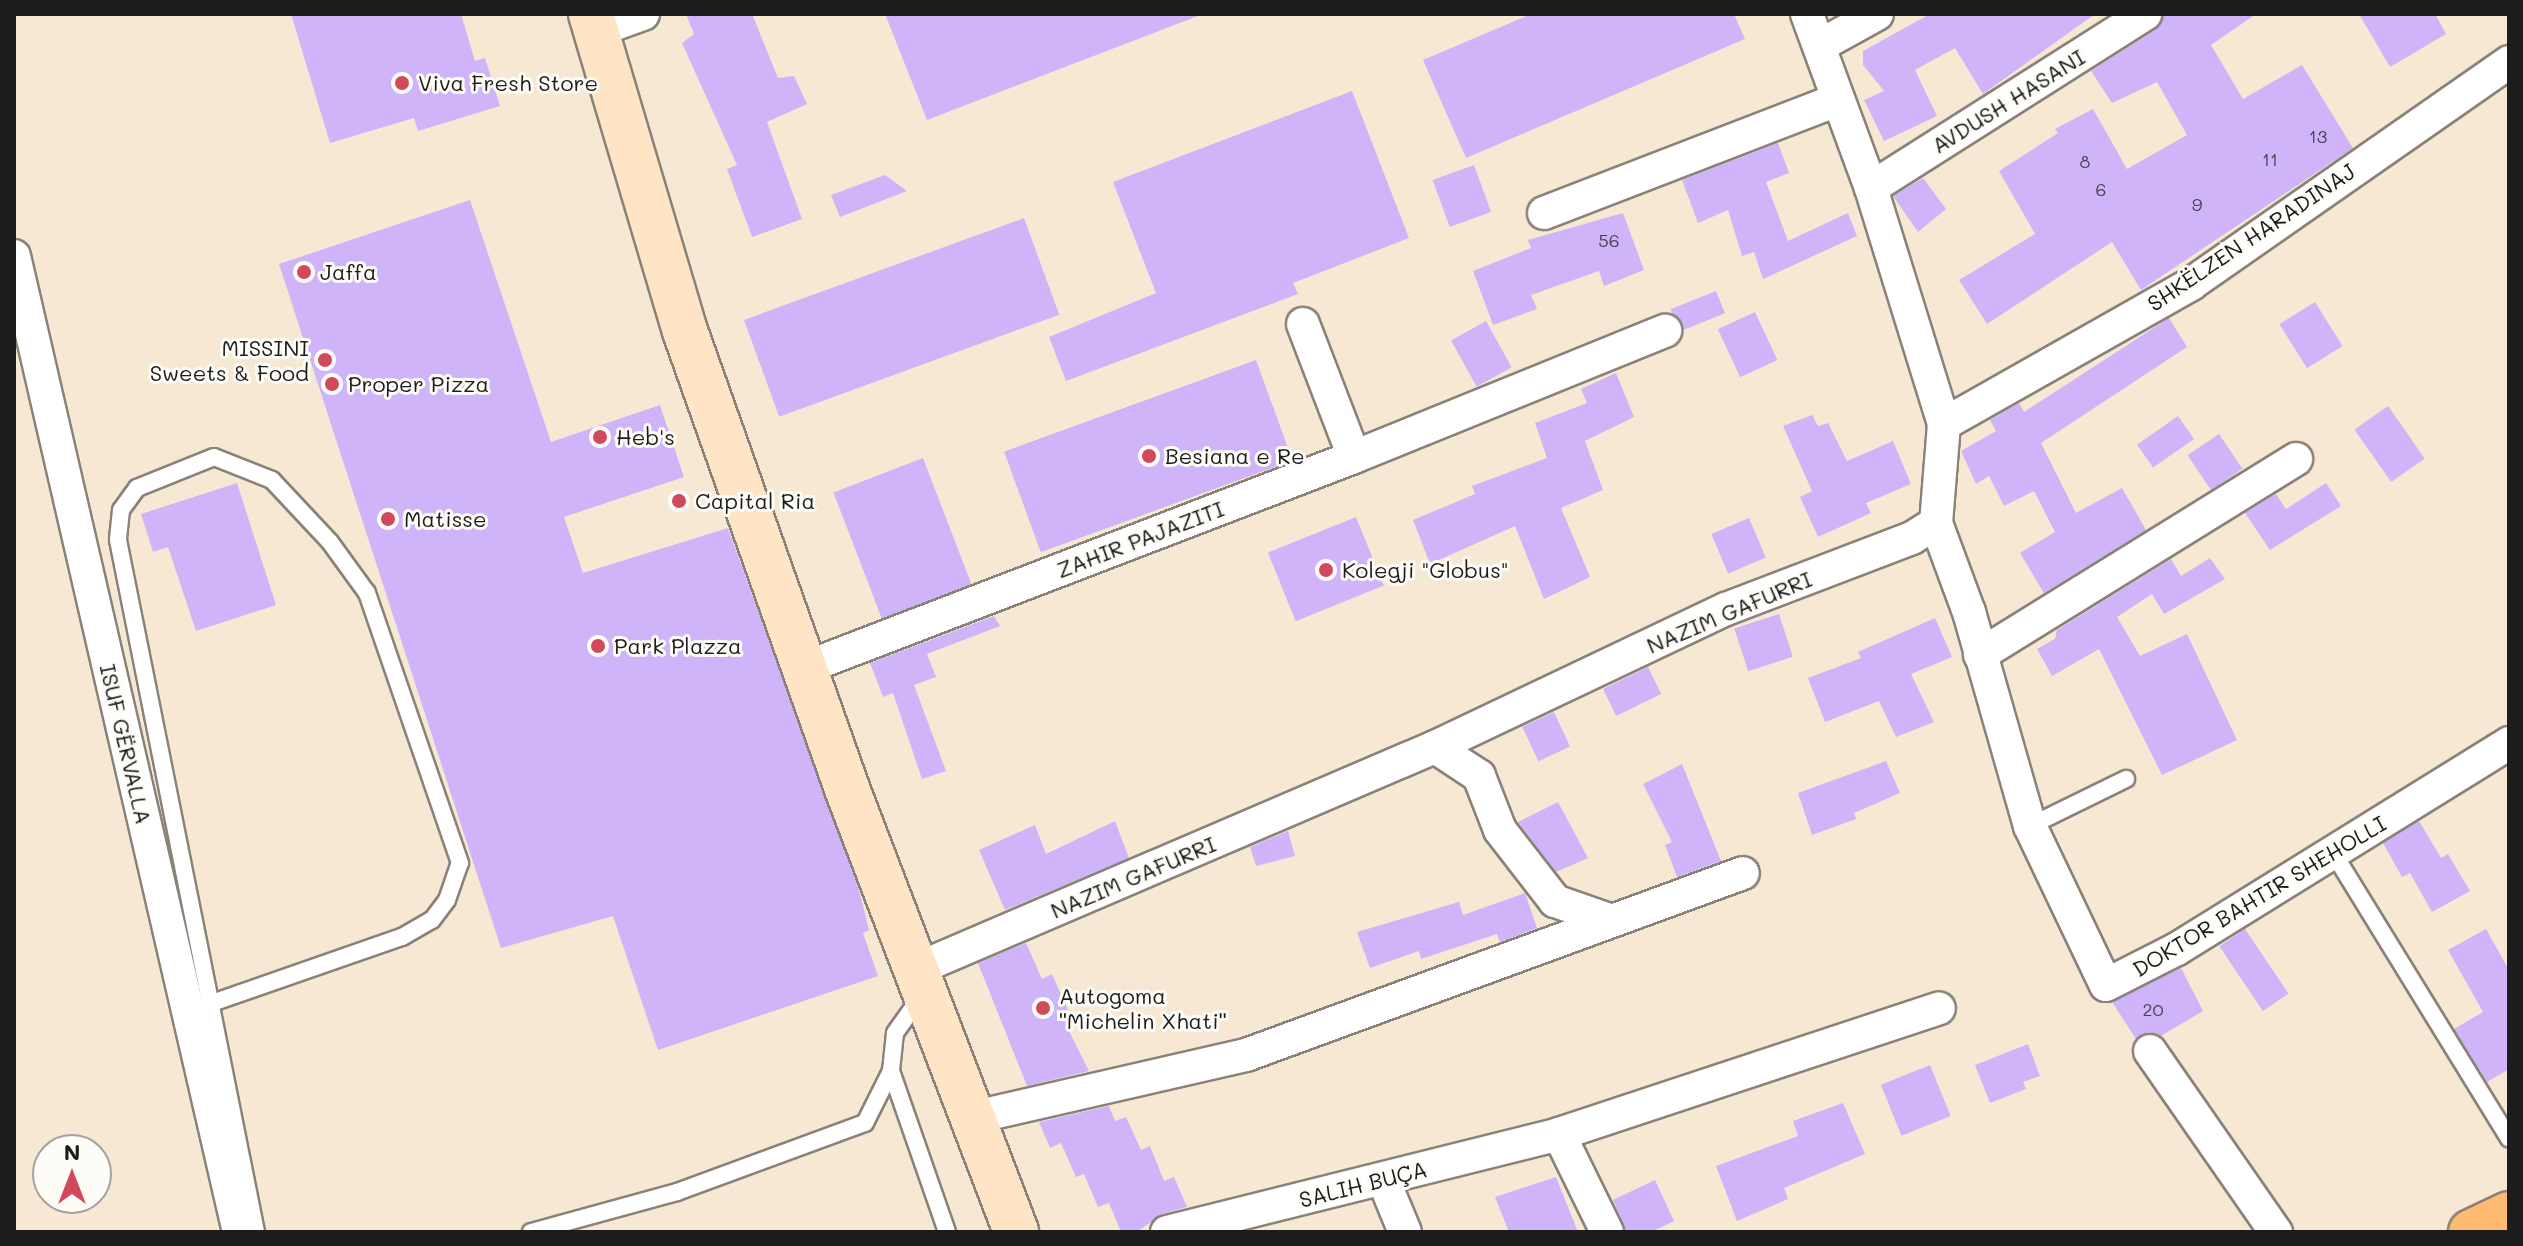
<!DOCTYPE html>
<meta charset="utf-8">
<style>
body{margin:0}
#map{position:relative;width:2523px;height:1246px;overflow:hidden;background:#f7e8d4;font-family:Mali,sans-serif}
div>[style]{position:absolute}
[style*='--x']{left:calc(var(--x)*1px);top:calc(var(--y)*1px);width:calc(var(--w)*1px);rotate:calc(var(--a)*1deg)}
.building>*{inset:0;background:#d0b4fa;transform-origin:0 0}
.roads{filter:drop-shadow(2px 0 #8a8278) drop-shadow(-2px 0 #8a8278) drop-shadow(0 2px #8a8278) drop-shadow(0 -2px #8a8278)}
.service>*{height:16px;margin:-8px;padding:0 8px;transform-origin:8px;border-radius:8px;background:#fff}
.minor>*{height:32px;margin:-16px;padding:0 16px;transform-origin:16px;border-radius:16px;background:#fff}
.secondary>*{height:44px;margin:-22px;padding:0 22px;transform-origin:22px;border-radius:22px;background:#ffe4c6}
.primary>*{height:44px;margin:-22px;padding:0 22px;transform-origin:22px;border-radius:22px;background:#ffbb71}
.dots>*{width:22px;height:22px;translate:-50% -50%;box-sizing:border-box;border:4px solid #fdfcf7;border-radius:50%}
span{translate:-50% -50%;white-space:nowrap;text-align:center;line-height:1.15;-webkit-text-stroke:6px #fdfcf7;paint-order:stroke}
.number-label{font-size:18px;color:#494254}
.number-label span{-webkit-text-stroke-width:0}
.poi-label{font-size:22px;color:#1c1c1c}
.left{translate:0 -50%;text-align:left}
.right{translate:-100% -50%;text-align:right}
.street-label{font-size:22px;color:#1c1c1c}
.frame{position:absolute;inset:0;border:16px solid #1c1c1c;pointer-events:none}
.north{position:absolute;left:32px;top:1134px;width:80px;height:80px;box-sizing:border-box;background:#fdfcf7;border:2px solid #a3a29f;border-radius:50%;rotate:0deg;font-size:22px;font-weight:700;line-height:32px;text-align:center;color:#1c1c1c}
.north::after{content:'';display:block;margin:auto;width:28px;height:36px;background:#d1495b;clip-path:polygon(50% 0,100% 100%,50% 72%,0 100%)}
</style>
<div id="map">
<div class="building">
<i style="clip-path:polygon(291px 14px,461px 14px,475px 61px,485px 58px,500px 106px,418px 131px,414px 118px,330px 143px)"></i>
<i style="clip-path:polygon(686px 14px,752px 14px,778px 78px,794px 76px,807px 104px,767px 122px,802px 219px,752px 237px,727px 169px,737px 165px,682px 43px,694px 34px)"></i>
<i style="clip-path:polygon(885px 14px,1198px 14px,1198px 16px,927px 120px)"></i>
<i style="clip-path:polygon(1531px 14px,1734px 14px,1745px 39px,1466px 158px,1423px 60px)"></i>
<i style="clip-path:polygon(1930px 14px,2095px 14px,1983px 94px,1955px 48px,1915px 70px,1937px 116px,1884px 141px,1864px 100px,1884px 91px,1863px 65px,1863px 51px)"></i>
<i style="clip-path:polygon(2164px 14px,2256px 14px,2211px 45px,2243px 99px,2302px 65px,2353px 148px,2141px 290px,2112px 242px,1987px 324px,1959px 280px,2035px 234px,1999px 171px,2058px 133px,2055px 129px,2093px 109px,2127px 169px,2187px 135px,2157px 82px,2112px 103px,2091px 71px,2155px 30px)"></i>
<i style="clip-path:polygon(2359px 14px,2435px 14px,2446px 34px,2390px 67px)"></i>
<i style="clip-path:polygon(1352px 91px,1409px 238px,1293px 283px,1298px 294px,1066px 381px,1049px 337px,1156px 293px,1113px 182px)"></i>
<i style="clip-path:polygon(1778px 143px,1789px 173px,1766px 182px,1788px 241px,1848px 213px,1857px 236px,1763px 279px,1754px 252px,1742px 256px,1728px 210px,1698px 223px,1682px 180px)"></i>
<i style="left:1474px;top:165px;width:50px;height:44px;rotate:70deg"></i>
<i style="clip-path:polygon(885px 175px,907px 191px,840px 217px,831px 195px)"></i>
<i style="clip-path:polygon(1923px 178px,1946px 209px,1918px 232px,1893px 196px)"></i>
<i style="clip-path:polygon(470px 200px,551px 442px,660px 405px,684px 477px,564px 517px,583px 573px,728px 528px,859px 890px,869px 930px,863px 933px,878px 976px,658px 1050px,613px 916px,501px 948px,279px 264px)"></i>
<i style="clip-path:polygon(1623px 213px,1644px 270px,1604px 286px,1599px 271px,1531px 295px,1537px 309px,1493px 325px,1473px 271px,1531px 248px,1528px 240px)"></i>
<i style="left:1024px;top:218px;width:103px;height:298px;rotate:70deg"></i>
<i style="left:1716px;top:291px;width:24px;height:49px;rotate:68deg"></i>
<i style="left:2315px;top:302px;width:52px;height:42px;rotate:58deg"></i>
<i style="left:1755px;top:312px;width:53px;height:41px;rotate:65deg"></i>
<i style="clip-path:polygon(2169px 318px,2187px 347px,2041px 443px,2076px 513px,2122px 488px,2146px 530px,2044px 593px,2020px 553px,2055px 532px,2034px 491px,2004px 506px,1989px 476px,1976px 484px,1961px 451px,1996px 431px,1990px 420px,2019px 403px,2024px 412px)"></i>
<i style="left:1486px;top:321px;width:53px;height:40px;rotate:61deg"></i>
<i style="left:1256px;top:360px;width:107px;height:268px;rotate:70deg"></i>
<i style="clip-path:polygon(1616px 373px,1634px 417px,1585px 441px,1603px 490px,1561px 508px,1590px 577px,1544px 599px,1515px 526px,1430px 564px,1413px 520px,1475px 494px,1472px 486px,1547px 458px,1535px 423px,1587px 403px,1581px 389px)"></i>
<i style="left:2388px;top:406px;width:64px;height:41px;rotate:55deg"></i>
<i style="clip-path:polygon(1812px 415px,1818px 426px,1828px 423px,1847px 461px,1893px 441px,1911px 484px,1866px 503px,1871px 513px,1818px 537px,1800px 497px,1812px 491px,1783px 426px)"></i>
<i style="left:2178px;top:416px;width:28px;height:50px;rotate:55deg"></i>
<i style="left:2219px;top:434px;width:42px;height:38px;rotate:56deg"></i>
<i style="left:923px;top:458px;width:135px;height:96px;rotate:69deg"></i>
<i style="clip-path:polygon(237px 483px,276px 605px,196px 631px,168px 547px,153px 552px,141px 514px)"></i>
<i style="clip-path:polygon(2326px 483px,2341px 506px,2270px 550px,2245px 513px,2276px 494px,2286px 509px)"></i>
<i style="left:1356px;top:517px;width:74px;height:95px;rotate:68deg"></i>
<i style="left:1749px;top:518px;width:43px;height:41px;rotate:67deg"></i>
<i style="clip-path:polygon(2210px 558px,2225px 579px,2164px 614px,2152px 594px,2117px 617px,2140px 656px,2187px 634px,2237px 740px,2162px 775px,2099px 649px,2052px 676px,2037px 649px,2055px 639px,2057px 630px,2171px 559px,2181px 576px)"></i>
<i style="left:1779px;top:614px;width:45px;height:47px;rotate:72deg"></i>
<i style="clip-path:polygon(994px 616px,1000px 626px,927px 654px,936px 677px,914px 685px,946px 771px,922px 779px,893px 693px,883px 697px,870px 663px)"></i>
<i style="clip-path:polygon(1935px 618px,1952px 657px,1911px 674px,1934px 722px,1896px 737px,1879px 701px,1825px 722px,1808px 678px,1861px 658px,1858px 652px)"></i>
<i style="left:1648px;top:667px;width:30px;height:50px;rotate:64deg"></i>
<i style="left:1554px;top:712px;width:38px;height:35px;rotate:65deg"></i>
<i style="clip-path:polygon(1886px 761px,1900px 793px,1854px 813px,1856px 819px,1812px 835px,1798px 793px)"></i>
<i style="clip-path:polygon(1682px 764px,1721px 861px,1677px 877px,1665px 845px,1672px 842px,1643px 784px)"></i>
<i style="clip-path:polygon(1558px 802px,1588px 858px,1556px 872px,1518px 822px)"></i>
<i style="clip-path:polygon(1115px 821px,1129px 858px,1005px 910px,979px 850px,1035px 825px,1046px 854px)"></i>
<i style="clip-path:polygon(2419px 821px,2441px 858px,2448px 854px,2470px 891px,2432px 912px,2410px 873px,2402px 877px,2383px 843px)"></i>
<i style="clip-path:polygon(1288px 831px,1295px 856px,1256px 866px,1250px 847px)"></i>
<i style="clip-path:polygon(1525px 893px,1537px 928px,1500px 942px,1497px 934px,1421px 959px,1419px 951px,1370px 968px,1357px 932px,1459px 902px,1463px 915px)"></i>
<i style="left:2245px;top:929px;width:78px;height:31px;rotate:56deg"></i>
<i style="clip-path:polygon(2486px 929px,2509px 970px,2509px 1069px,2487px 1082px,2454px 1029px,2483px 1012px,2448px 950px)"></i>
<i style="clip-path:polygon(1026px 943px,1042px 979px,1052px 974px,1075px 1026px,1068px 1029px,1089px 1071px,1027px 1086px,978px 963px)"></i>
<i style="clip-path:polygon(2181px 968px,2203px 1011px,2161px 1036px,2148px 1032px,2136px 1039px,2112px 1002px)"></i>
<i style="clip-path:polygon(2028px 1044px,2040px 1076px,2023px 1082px,2026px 1089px,1990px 1103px,1975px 1065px)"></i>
<i style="left:1930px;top:1065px;width:55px;height:53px;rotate:68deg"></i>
<i style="clip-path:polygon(1843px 1103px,1865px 1154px,1784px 1188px,1788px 1199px,1737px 1221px,1716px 1166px,1798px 1136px,1793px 1121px)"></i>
<i style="clip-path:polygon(1109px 1106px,1115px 1121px,1126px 1117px,1141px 1150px,1150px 1146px,1164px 1181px,1174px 1177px,1187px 1207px,1162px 1214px,1137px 1232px,1121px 1232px,1109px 1203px,1098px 1207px,1084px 1174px,1076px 1177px,1061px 1143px,1050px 1148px,1039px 1122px)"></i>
<i style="clip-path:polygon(1556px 1177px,1578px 1232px,1509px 1232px,1495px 1197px)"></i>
<i style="clip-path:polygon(1655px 1180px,1674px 1221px,1651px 1232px,1626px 1232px,1613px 1200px)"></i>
</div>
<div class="roads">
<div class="service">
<i style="--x:2030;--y:826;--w:107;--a:-26.1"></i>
<i style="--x:2334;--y:854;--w:334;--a:58.4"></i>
<i style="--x:212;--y:1003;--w:201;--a:-19.2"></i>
<i style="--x:402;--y:937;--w:34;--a:-30"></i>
<i style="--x:432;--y:920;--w:25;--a:-53"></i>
<i style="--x:447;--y:900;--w:39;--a:-71"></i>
<i style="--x:460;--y:863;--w:286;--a:-109"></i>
<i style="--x:367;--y:593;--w:63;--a:-126"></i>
<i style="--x:330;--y:542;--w:85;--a:-133.1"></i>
<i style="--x:272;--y:480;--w:62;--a:-158.4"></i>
<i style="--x:214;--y:457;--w:83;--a:158.1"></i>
<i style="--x:137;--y:488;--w:27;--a:126"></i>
<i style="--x:121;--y:510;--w:30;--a:96"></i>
<i style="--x:118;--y:540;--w:706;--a:78.72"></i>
<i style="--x:891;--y:1071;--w:170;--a:70.8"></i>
<i style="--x:531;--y:1232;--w:151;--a:-15.3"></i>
<i style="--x:677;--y:1192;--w:200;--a:-20.2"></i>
<i style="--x:865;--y:1123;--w:58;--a:-63.4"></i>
<i style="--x:891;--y:1071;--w:38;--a:-84"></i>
<i style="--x:895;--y:1033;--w:47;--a:-54.6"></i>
</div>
<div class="minor">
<i style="--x:1807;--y:14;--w:185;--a:69.8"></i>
<i style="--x:1871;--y:188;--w:247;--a:72.8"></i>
<i style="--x:1944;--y:424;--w:99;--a:94.6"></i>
<i style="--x:1936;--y:523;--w:95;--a:69.7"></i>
<i style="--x:1969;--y:612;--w:223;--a:74.1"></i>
<i style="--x:2030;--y:826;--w:176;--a:64.5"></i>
<i style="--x:2106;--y:985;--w:80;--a:-26.9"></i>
<i style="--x:2177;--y:949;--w:391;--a:-31.8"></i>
<i style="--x:596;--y:31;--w:50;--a:-19.9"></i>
<i style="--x:1821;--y:45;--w:64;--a:-29"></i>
<i style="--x:1871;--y:188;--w:325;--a:-32.4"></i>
<i style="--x:1544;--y:213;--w:314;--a:-21.1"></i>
<i style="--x:14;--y:256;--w:1002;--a:77.02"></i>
<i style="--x:1303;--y:324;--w:142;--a:69"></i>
<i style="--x:1944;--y:424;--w:284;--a:-29.5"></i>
<i style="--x:2191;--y:284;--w:388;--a:-34.9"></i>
<i style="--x:1980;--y:655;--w:372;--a:-31.8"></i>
<i style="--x:807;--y:667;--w:586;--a:-21"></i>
<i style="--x:1354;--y:457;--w:336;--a:-22.1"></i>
<i style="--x:1435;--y:747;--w:53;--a:33.4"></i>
<i style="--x:1479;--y:776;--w:58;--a:68.7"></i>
<i style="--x:1500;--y:830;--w:90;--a:52.2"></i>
<i style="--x:1555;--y:901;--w:57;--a:19.4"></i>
<i style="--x:919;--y:968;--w:561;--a:-23.19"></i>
<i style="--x:1435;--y:747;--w:322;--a:-25.4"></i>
<i style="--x:1726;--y:609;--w:199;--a:-20.9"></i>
<i style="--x:1912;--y:538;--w:28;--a:-32"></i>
<i style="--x:2150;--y:1051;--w:221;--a:55.2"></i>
<i style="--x:975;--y:1117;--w:278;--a:-12.9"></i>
<i style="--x:1246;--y:1055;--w:529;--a:-20.11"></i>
<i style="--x:1559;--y:1134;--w:109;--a:63.9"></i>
<i style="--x:1383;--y:1179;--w:57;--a:67.5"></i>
<i style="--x:1167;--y:1232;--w:404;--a:-14"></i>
<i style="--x:1559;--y:1134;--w:400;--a:-18.3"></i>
</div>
<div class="secondary">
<i style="--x:591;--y:14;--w:331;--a:73.5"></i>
<i style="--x:685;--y:331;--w:491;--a:70.5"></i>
<i style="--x:849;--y:794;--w:469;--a:69.1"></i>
</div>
<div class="primary">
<i style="--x:2471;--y:1232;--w:42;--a:-25.3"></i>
</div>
</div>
<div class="dots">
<i style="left:402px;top:83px;background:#d1495b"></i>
<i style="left:304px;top:272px;background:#d1495b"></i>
<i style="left:325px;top:360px;background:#d1495b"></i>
<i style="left:332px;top:384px;background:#d1495b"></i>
<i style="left:600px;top:437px;background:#d1495b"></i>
<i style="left:1149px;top:456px;background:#d1495b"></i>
<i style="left:679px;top:501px;background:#d1495b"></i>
<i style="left:388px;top:519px;background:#d1495b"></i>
<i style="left:1326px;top:570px;background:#d1495b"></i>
<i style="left:598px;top:646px;background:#d1495b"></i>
<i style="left:1043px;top:1008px;background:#d1495b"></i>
</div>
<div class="number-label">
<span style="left:2318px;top:136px">13</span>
<span style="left:2270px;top:159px">11</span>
<span style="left:2085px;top:161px">8</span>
<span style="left:2101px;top:189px">6</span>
<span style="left:2197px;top:204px">9</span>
<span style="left:1609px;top:240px">56</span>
<span style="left:2153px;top:1009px">20</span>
</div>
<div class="poi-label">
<span class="left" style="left:418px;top:83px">Viva Fresh Store</span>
<span class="left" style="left:320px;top:272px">Jaffa</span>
<span class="right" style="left:309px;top:360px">MISSINI<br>Sweets &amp; Food</span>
<span class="left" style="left:348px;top:384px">Proper Pizza</span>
<span class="left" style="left:616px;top:437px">Heb's</span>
<span class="left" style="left:1165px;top:456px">Besiana e Re</span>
<span class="left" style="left:695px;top:501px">Capital Ria</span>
<span class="left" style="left:404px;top:519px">Matisse</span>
<span class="left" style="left:1342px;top:570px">Kolegji "Globus"</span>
<span class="left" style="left:614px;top:646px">Park Plazza</span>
<span class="left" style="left:1059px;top:1008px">Autogoma<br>ʺMichelin Xhatiʺ</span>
</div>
<div class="street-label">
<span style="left:2008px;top:101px;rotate:-32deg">AVDUSH HASANI</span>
<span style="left:2251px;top:237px;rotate:-34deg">SHKËLZEN HARADINAJ</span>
<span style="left:1140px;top:539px;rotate:-21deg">ZAHIR PAJAZITI</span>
<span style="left:1729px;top:612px;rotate:-23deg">NAZIM GAFURRI</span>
<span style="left:126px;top:744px;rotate:77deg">ISUF GËRVALLA</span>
<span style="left:1133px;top:877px;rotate:-23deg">NAZIM GAFURRI</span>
<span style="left:2259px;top:896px;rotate:-31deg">DOKTOR BAHTIR SHEHOLLI</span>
<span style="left:1363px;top:1184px;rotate:-14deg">SALIH BUÇA</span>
</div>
<div class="frame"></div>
<div class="north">N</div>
</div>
